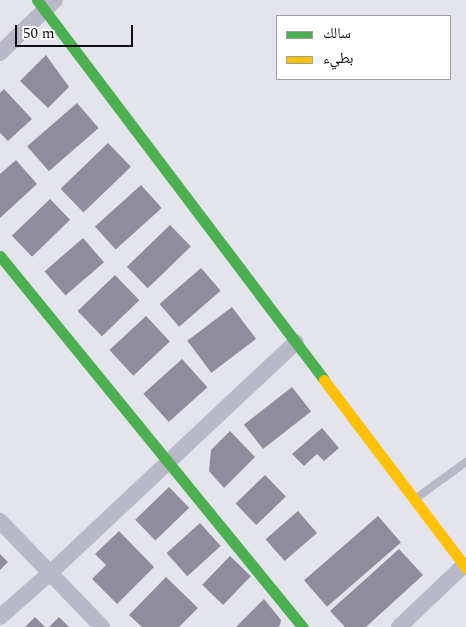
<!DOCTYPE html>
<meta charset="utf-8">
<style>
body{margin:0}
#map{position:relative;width:466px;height:627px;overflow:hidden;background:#e4e4ec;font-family:Spectral,"Noto Naskh Arabic",serif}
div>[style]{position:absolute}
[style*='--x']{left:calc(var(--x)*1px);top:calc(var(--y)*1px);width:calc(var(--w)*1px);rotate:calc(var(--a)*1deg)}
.building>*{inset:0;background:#8f8d9d;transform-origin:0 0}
.lane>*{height:8px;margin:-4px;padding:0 4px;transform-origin:4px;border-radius:4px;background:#b9b8c8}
.street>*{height:16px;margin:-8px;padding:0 8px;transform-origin:8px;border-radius:8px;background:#b9b8c8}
.fast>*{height:11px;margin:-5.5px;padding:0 5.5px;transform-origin:5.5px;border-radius:5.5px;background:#4caf50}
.slow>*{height:11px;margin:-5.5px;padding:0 5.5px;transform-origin:5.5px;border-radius:5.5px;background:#ffc107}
span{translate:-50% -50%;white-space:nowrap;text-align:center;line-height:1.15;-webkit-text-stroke:5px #fff;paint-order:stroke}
.legend{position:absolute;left:276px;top:15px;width:175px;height:65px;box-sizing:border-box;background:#fff;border:1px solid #9f9fa1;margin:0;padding:6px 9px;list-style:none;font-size:15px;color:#0f0e14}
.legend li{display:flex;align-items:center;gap:10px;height:25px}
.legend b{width:25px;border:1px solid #9f9fa1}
.scale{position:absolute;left:15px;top:25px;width:118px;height:22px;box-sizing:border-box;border:2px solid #0f0e14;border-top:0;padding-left:6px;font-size:15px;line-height:18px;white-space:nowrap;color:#0f0e14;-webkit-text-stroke:4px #fff;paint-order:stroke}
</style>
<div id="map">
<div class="building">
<i style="clip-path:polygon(46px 55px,69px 87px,48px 108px,20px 81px)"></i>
<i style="clip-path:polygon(4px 89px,32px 119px,8px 141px,0 133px,0 93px)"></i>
<i style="left:77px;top:103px;width:33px;height:66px;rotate:49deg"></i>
<i style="left:108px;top:143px;width:33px;height:66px;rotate:46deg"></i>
<i style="clip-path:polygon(16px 160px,37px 184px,0 218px,0 174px)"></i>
<i style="left:141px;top:185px;width:31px;height:62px;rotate:48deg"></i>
<i style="left:50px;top:199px;width:29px;height:53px;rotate:46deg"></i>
<i style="left:170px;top:225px;width:30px;height:60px;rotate:46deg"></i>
<i style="left:83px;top:238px;width:32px;height:51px;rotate:49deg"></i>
<i style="left:201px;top:268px;width:30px;height:55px;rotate:49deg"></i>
<i style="left:115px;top:275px;width:35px;height:52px;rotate:46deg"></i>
<i style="left:232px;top:307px;width:40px;height:56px;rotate:53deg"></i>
<i style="left:146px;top:316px;width:35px;height:50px;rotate:47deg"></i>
<i style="left:182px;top:359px;width:38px;height:52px;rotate:48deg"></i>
<i style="left:292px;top:387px;width:31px;height:61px;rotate:52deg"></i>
<i style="clip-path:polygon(322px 428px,339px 448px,324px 461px,317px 454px,304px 466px,292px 454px)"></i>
<i style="clip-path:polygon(230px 431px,255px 457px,224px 488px,209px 471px,211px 450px)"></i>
<i style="left:265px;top:475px;width:30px;height:41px;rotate:46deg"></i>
<i style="left:169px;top:487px;width:29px;height:47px;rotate:46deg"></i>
<i style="left:298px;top:511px;width:29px;height:43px;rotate:49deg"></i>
<i style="left:378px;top:516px;width:35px;height:98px;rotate:49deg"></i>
<i style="left:200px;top:523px;width:31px;height:45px;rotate:48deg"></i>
<i style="clip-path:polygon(119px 531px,154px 567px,117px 604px,92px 579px,106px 565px,95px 554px)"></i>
<i style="clip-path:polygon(399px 549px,423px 575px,366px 627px,345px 627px,330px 611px)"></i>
<i style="clip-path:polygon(0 554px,8px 562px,0 570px)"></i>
<i style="left:230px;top:556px;width:29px;height:40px;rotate:44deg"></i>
<i style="clip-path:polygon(166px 577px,198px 608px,179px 627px,142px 627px,129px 615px)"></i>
<i style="clip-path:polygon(264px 599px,281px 620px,280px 625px,278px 627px,236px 627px)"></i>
<i style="clip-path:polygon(35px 617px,45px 627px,25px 627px)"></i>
<i style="clip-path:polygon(59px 617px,69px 627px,49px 627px)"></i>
</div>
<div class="lane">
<i style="--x:415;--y:499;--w:63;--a:-36"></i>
</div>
<div class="street">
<i style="--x:0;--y:53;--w:76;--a:-43.9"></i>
<i style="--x:0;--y:521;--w:147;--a:46.1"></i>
<i style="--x:0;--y:617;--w:67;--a:-41.3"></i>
<i style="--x:50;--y:573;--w:337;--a:-43.2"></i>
<i style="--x:399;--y:627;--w:90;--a:-43.6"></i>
</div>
<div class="fast">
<i style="--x:37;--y:0;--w:476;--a:52.9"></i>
<i style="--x:0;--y:256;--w:479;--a:50.8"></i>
</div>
<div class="slow">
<i style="--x:324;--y:380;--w:236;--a:52.9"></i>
</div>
<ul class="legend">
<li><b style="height:6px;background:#4caf50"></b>سالك</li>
<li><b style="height:6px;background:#ffc107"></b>بطيء</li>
</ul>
<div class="scale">50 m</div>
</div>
